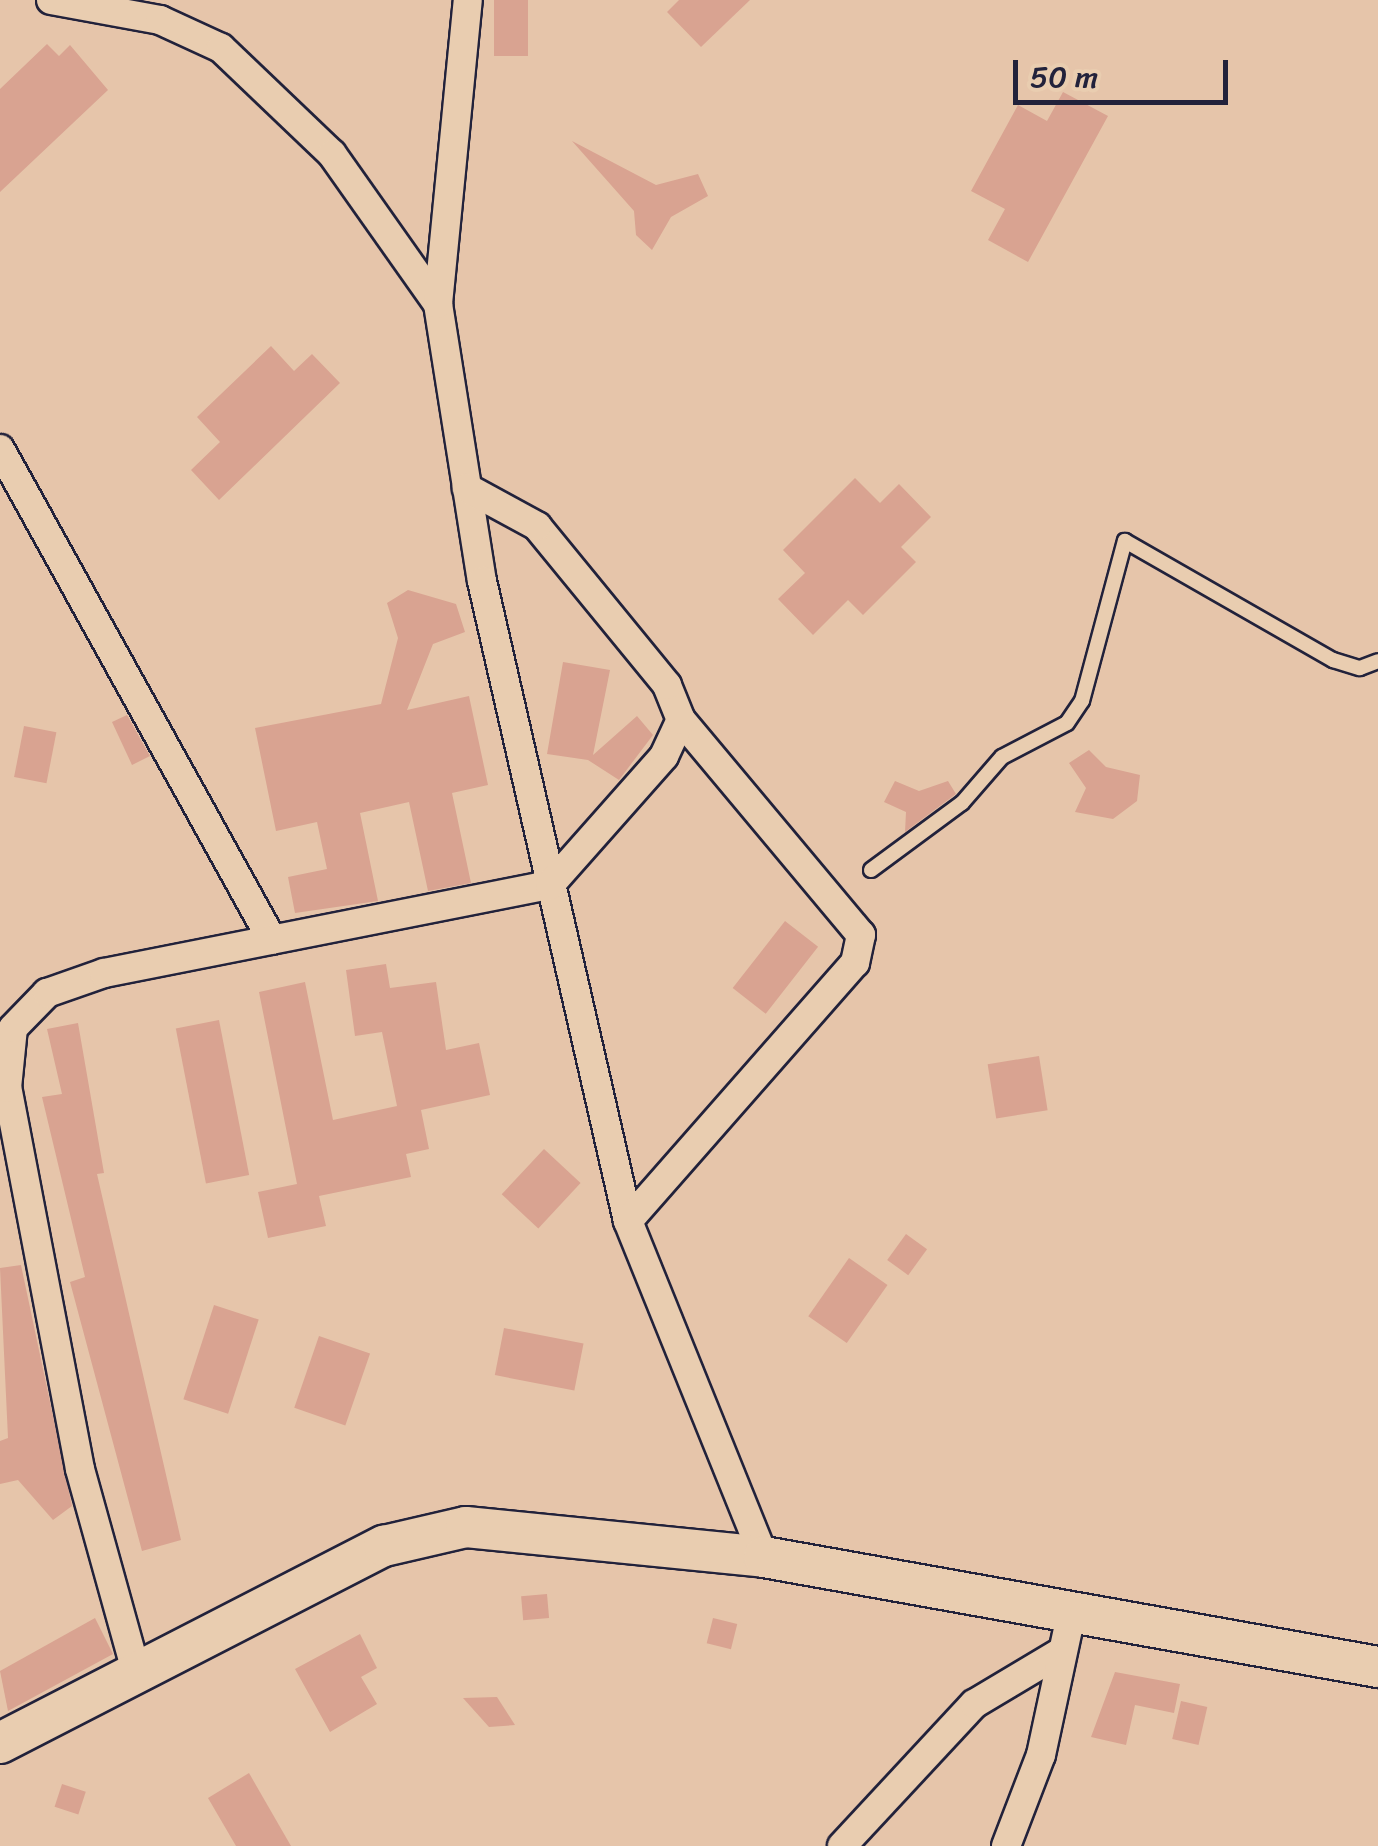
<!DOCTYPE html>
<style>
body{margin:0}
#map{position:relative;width:1378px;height:1846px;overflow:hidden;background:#e6c5aa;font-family:Sriracha,sans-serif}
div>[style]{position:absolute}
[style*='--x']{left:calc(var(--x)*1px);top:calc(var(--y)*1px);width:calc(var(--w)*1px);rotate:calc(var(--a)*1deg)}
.building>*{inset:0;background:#d9a391;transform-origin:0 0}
.roads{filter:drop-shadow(2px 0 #22223b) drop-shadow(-2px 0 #22223b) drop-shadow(0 2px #22223b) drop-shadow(0 -2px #22223b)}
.lane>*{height:14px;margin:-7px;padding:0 7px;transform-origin:7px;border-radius:7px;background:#e9cdb0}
.street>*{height:28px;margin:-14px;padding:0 14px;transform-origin:14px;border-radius:14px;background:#e9cdb0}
.secondary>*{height:40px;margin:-20px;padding:0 20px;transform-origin:20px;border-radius:20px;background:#e9cdb0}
span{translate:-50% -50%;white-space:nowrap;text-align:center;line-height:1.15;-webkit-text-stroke:10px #e9cdb0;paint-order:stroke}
.scale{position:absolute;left:1013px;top:60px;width:215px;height:45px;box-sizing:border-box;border:5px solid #22223b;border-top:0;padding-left:12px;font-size:30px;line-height:35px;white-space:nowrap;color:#22223b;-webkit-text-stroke:8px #e9cdb0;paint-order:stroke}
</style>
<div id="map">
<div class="building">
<i style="left:494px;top:0;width:34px;height:56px"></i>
<i style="clip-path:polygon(679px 0,750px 0,701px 47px,667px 12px)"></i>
<i style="clip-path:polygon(47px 44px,59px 56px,70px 45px,108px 90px,0 192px,0 89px)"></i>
<i style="clip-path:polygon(1063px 92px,1108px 116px,1028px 262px,988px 240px,1005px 209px,971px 191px,1018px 105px,1047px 121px)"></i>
<i style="clip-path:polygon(572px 141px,656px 185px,698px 174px,708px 196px,671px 217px,652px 250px,636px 235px,634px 211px)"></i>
<i style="clip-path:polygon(271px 346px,294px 371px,312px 354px,340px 383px,219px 500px,191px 470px,220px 442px,197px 417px)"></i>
<i style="clip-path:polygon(855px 478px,880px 503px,899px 484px,931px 517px,901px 547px,916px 562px,863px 615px,848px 600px,813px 635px,778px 599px,805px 573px,783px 550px)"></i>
<i style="clip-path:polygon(408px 590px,456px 604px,465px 632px,433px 644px,407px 710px,469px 696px,488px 785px,452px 793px,471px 883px,428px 891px,409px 802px,360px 813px,378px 901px,295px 913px,288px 877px,327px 869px,317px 822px,276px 831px,255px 728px,381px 704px,398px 638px,387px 603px)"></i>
<i style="clip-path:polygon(563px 662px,610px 670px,593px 755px,637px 716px,653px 735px,619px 780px,588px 760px,547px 754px)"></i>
<i style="clip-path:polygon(127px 715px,150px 756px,132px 765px,112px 722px)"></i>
<i style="left:24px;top:726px;width:33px;height:52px;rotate:11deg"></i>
<i style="clip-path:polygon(1089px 750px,1106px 767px,1140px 775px,1137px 801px,1113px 819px,1075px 812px,1086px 788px,1069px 763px)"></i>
<i style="clip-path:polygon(895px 781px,919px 791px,948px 781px,956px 794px,905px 832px,906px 812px,884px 802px)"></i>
<i style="left:785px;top:921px;width:42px;height:85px;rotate:38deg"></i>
<i style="clip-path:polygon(386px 964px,390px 988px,436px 982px,446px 1050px,479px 1043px,490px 1095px,421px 1110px,429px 1149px,406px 1154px,411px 1177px,319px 1196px,326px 1226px,268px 1238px,258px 1192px,297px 1184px,259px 992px,305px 982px,333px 1120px,397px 1106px,382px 1032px,355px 1036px,346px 970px)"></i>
<i style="left:219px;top:1020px;width:158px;height:44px;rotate:79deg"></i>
<i style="clip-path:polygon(78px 1023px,104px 1173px,97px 1174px,181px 1540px,142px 1551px,70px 1282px,85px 1277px,42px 1097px,62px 1094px,47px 1029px)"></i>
<i style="left:1039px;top:1056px;width:55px;height:52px;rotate:81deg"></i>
<i style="left:544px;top:1149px;width:50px;height:62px;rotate:43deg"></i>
<i style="left:906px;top:1234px;width:26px;height:32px;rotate:36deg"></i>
<i style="left:849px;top:1258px;width:47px;height:71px;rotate:35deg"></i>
<i style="clip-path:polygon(21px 1265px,72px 1506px,53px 1520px,18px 1480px,0 1484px,0 1441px,8px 1438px,0 1268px)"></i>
<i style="left:214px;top:1305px;width:47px;height:99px;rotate:18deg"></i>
<i style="left:504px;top:1328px;width:81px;height:48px;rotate:11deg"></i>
<i style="left:319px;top:1336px;width:54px;height:76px;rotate:19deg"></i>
<i style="left:547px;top:1594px;width:24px;height:26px;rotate:85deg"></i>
<i style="clip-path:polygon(95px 1618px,113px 1654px,8px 1711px,0 1671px)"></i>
<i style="left:713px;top:1618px;width:25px;height:26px;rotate:14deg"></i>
<i style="clip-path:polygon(360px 1634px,377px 1668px,361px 1677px,377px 1704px,330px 1732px,295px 1669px)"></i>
<i style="clip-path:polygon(1115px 1672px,1180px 1684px,1174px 1713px,1135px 1705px,1126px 1745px,1091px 1737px)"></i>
<i style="clip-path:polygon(497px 1697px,515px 1725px,489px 1727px,463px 1698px)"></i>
<i style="left:1181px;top:1701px;width:27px;height:39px;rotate:13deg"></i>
<i style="clip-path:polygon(249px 1773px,291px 1846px,236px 1846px,208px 1798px)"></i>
<i style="left:62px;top:1784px;width:25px;height:24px;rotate:18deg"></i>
</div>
<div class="roads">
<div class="lane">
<i style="--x:871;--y:870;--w:113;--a:-36.4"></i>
<i style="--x:962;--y:803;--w:61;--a:-49"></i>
<i style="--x:1002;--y:757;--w:73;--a:-27.6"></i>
<i style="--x:1067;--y:723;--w:27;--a:-56"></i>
<i style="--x:1082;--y:701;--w:166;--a:-75"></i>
<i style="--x:1125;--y:541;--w:240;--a:29.8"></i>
<i style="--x:1333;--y:660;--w:28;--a:17"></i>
<i style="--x:1360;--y:668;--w:19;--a:-21"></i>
</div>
<div class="street">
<i style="--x:51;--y:0;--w:111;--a:10.4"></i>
<i style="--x:160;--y:20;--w:67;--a:24.7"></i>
<i style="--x:221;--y:48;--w:153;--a:43.7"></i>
<i style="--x:332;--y:154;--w:184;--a:54.8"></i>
<i style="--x:438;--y:304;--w:280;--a:81"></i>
<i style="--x:482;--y:581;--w:656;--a:77.15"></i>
<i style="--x:628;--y:1221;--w:362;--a:68"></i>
<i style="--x:438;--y:304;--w:305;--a:-84.4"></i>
<i style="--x:0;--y:449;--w:561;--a:61.01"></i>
<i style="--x:628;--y:1221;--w:344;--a:-48.7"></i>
<i style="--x:855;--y:963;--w:29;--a:-78"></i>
<i style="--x:861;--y:935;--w:280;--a:-129.9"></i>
<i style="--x:136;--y:1671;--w:210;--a:-105.5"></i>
<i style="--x:80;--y:1469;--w:388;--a:-100.8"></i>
<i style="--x:7;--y:1088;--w:60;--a:-84.3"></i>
<i style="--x:13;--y:1028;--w:49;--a:-45.8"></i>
<i style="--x:47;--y:993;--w:60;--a:-19.3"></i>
<i style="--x:104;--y:973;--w:455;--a:-11.2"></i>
<i style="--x:550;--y:885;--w:172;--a:-48.5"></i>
<i style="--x:664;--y:756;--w:40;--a:-65"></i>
<i style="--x:681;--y:720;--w:38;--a:-112"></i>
<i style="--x:667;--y:685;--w:205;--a:-129.3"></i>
<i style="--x:537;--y:526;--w:80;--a:-151.5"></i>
<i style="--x:842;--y:1846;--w:194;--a:-47.1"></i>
<i style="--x:974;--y:1704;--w:98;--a:-30.8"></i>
<i style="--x:1006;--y:1846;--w:97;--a:-69"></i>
<i style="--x:1041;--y:1755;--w:143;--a:-77.9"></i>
</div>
<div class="secondary">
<i style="--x:0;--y:1743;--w:432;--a:-27.2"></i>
<i style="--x:384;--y:1546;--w:84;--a:-13"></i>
<i style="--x:466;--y:1527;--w:300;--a:5.7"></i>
<i style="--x:764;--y:1557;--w:624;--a:10.16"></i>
</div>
</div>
<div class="scale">50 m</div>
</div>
